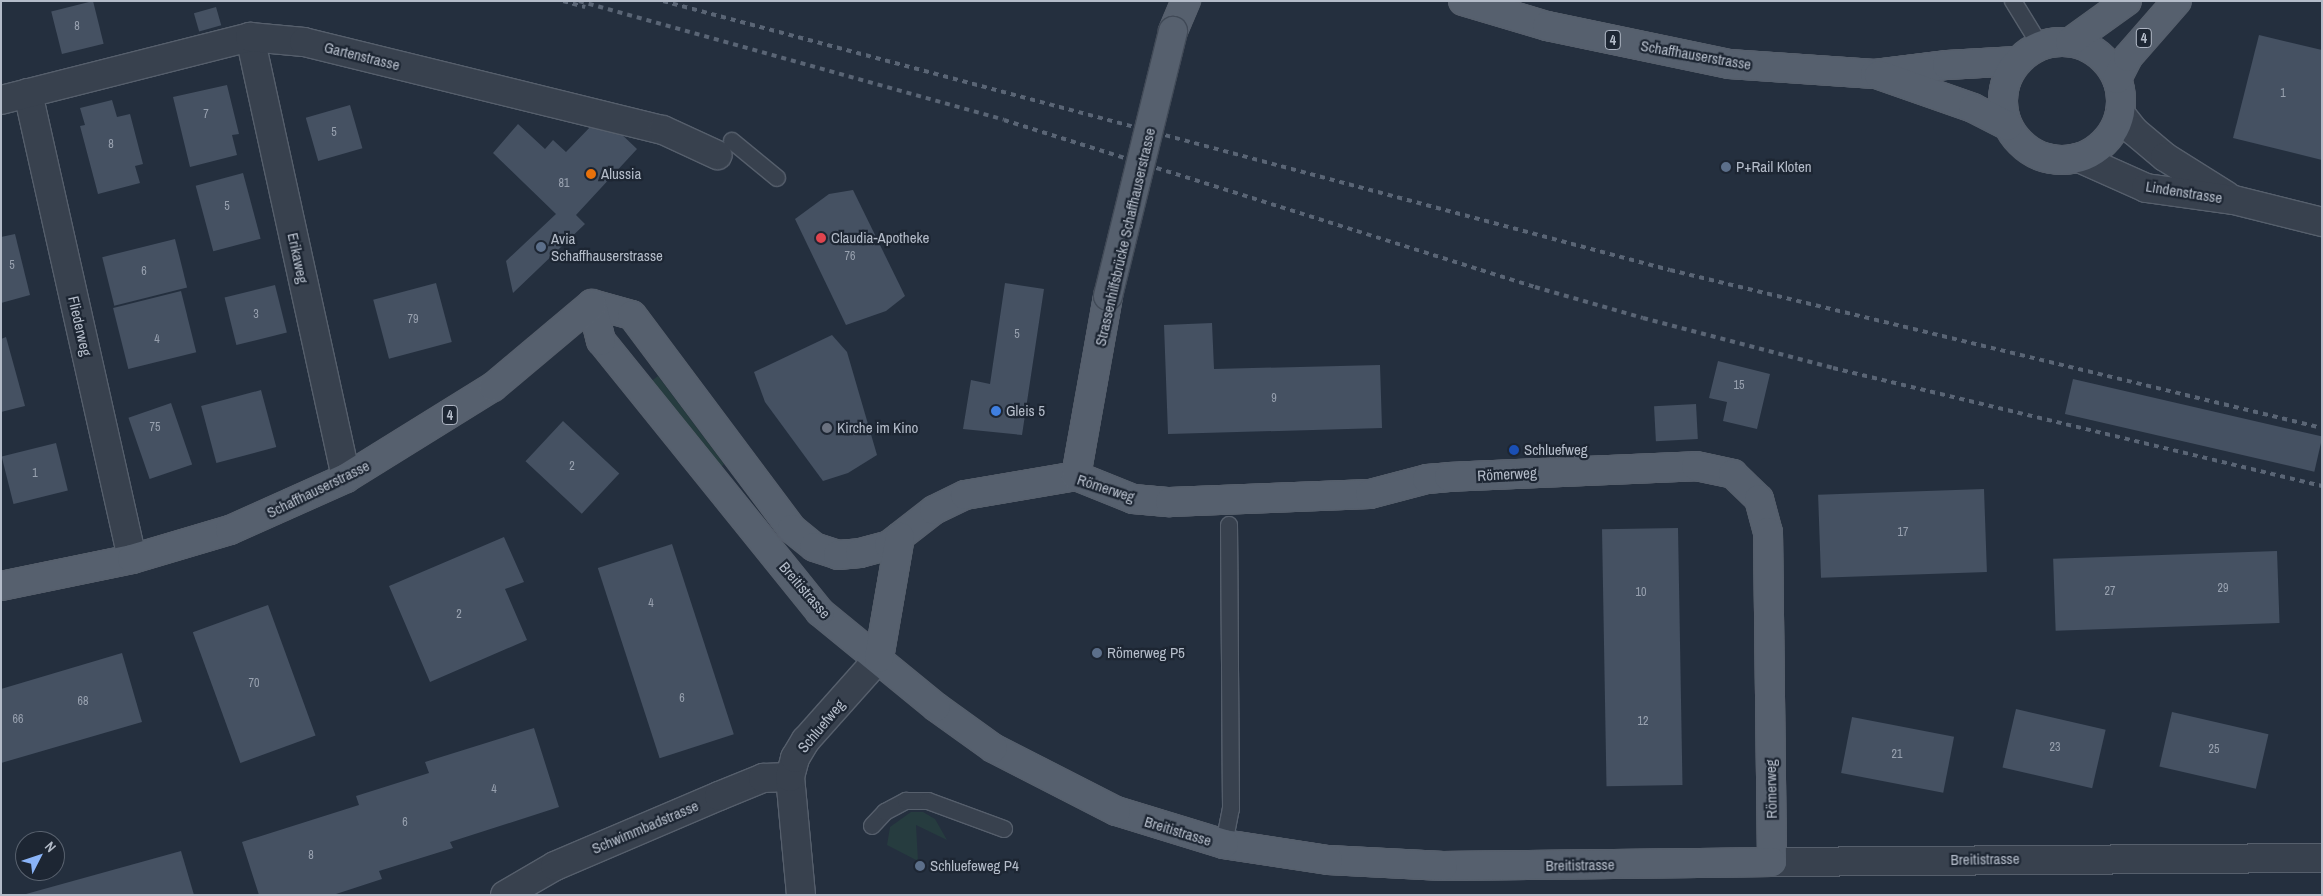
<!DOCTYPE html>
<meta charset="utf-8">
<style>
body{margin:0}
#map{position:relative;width:2323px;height:896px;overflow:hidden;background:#242f3e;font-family:"Archivo Narrow",sans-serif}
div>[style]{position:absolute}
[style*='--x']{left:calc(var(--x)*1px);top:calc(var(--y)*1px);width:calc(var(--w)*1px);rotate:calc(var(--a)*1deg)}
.green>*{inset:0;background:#263c3f}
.building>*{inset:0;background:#455162;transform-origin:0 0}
.roads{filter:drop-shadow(1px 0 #565f6c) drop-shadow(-1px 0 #565f6c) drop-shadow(0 1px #565f6c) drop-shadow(0 -1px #565f6c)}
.lane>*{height:16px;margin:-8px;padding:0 8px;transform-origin:8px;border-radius:8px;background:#38414e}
.street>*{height:28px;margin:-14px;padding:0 14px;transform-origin:14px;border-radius:14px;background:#38414e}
.primary>*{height:28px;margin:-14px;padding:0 14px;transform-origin:14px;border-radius:14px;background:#56606e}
.primary>.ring{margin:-14px;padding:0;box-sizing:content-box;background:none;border:28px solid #56606e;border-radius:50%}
.rail>*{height:4px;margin-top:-2px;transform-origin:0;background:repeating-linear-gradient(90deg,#5a6575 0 5px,transparent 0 10px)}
.bridges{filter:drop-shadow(1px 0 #414a57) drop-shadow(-1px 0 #414a57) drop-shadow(0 1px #414a57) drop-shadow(0 -1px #414a57)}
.primary-bridge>*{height:28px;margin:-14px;padding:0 14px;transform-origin:14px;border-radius:14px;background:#56606e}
.dots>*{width:14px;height:14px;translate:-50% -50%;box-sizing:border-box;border:2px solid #1d2633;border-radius:50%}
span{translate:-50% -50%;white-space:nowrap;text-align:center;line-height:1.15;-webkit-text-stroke:4.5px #1d2633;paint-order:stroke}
.number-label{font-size:12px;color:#98a1af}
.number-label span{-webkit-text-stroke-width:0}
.shield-label span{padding:1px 4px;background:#1d2633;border:1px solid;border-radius:4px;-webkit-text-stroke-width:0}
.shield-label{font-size:14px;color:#b4bcc9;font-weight:700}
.street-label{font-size:15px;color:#b4bcc9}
.poi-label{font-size:15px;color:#b4bcc9}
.left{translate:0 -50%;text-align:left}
.frame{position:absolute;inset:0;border:2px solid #b4bcc9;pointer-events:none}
.north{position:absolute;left:15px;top:831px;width:50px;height:50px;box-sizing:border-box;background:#1d2633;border:1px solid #59626f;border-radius:50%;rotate:49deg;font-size:14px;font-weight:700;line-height:20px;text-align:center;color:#b4bcc9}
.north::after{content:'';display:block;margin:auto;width:18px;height:22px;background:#8ab4f8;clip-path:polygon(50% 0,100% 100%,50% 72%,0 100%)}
</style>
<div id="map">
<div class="green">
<i style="clip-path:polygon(658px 376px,724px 464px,719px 469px,650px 382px)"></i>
<i style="clip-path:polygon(911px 812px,923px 812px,935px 819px,947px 840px,916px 825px,918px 861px,887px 845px,890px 827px)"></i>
</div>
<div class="building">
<i style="left:93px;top:1px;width:44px;height:43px;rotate:76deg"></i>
<i style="left:216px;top:7px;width:19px;height:23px;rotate:74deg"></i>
<i style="clip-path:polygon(2259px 35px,2322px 50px,2322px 160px,2233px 138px)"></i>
<i style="clip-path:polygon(227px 85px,239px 134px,232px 135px,237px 155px,190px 167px,173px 97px)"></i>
<i style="clip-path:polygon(112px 100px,117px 117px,130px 114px,143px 164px,135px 166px,140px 183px,98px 194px,80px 126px,85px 125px,80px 108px)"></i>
<i style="left:350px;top:105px;width:45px;height:46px;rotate:74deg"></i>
<i style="clip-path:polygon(518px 124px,545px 149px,553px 140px,566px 152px,593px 124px,616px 129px,637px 149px,576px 215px,585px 224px,513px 293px,506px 261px,556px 214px,493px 153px)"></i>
<i style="left:243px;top:173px;width:68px;height:49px;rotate:75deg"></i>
<i style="clip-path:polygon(853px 190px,905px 296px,886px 311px,846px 325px,795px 219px,829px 194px)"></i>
<i style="clip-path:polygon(15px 234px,30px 295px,1px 303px,1px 237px)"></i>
<i style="left:175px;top:239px;width:50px;height:75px;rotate:76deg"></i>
<i style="left:436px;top:283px;width:61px;height:65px;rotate:75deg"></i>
<i style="clip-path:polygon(1005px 283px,1044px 289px,1022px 435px,963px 429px,971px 380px,990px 384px)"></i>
<i style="left:275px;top:285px;width:49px;height:52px;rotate:76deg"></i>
<i style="left:181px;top:291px;width:63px;height:70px;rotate:76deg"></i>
<i style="clip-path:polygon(1212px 323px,1214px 369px,1380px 365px,1382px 428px,1168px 434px,1164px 325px)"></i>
<i style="clip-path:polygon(832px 335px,847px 352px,877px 455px,848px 473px,823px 481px,765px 402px,754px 372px)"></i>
<i style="clip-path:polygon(6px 337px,25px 406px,1px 412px,1px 339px)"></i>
<i style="clip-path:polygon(1718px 361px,1770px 374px,1757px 429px,1723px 421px,1727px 402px,1709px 398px)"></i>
<i style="left:2073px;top:379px;width:256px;height:36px;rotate:13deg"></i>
<i style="left:261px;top:390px;width:59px;height:62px;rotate:75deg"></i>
<i style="left:171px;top:403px;width:65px;height:45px;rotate:71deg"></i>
<i style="left:1696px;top:404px;width:35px;height:42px;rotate:87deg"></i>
<i style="left:563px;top:421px;width:77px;height:55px;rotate:43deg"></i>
<i style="left:56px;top:443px;width:49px;height:56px;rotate:76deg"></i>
<i style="left:1984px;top:489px;width:83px;height:166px;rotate:88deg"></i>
<i style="left:1678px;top:528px;width:257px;height:76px;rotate:89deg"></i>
<i style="clip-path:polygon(504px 537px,524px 582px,505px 589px,527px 640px,430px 682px,389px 586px)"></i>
<i style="left:672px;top:544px;width:200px;height:78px;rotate:72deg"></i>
<i style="left:2277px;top:551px;width:72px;height:224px;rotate:88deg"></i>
<i style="left:268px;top:605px;width:139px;height:80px;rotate:70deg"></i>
<i style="clip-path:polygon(122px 653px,142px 722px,1px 763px,1px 689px)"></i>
<i style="left:2016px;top:709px;width:92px;height:60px;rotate:13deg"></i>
<i style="left:2172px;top:712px;width:99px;height:56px;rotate:13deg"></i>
<i style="left:1852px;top:717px;width:104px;height:57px;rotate:11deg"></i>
<i style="clip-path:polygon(534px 728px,559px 807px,450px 842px,453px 848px,379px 871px,382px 879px,333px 895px,259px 895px,242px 842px,359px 805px,356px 796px,429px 773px,425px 762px)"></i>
<i style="clip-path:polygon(181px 851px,194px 895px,26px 895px,26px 894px)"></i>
</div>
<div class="roads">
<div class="lane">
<i style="--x:2013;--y:1;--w:52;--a:58.5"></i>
<i style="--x:732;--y:141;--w:58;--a:39.4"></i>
<i style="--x:872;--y:826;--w:19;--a:-47"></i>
<i style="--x:885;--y:812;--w:24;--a:-28"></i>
<i style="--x:906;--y:801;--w:22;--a:0"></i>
<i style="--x:928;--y:801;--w:81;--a:20.2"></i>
<i style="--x:1224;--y:844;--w:36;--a:-79"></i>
<i style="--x:1231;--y:809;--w:284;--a:-90.4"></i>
</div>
<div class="street">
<i style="--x:250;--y:37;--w:451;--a:77.7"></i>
<i style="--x:28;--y:93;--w:477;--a:77.4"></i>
<i style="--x:1;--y:100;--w:257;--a:-14.2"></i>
<i style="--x:250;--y:37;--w:54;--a:5.3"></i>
<i style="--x:304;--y:42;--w:370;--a:13.8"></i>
<i style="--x:663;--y:130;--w:60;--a:24.8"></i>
<i style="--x:2120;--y:113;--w:23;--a:52"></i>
<i style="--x:2134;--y:131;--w:40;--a:40"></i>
<i style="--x:2165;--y:157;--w:73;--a:32.2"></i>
<i style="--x:2079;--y:158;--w:73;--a:24.1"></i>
<i style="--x:2146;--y:188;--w:89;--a:7.8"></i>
<i style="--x:2234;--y:200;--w:91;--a:14"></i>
<i style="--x:1772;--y:862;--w:550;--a:-0.42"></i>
<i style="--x:505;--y:895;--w:58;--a:-30.1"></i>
<i style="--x:555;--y:866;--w:178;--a:-23.1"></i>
<i style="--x:719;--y:796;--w:48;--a:-22.2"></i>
<i style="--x:763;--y:778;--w:27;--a:-2"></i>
<i style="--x:801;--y:895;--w:119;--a:-95.3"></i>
<i style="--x:790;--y:777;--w:20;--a:-75"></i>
<i style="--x:795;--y:758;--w:21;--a:-59"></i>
<i style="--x:806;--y:740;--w:110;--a:-48.3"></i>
</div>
<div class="primary">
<i style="--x:1463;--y:1;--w:88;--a:16.6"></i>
<i style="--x:1547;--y:26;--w:186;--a:11.8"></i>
<i style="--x:1729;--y:64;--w:146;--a:3.9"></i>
<i style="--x:1875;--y:74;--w:73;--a:-7.1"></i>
<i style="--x:1947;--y:65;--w:70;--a:-3.3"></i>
<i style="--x:1173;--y:31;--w:33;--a:-67"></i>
<i class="ring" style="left:2003px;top:42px;width:90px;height:90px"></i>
<i style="--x:2070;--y:42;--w:70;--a:-35.7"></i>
<i style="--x:1879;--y:75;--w:100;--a:19.3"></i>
<i style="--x:1973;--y:108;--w:39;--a:27"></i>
<i style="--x:2117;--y:79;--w:25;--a:-63"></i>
<i style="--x:2128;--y:57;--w:74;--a:-48.8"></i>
<i style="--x:592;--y:304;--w:41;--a:15.4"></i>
<i style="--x:632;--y:315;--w:267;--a:53.2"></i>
<i style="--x:792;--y:529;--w:28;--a:39"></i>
<i style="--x:814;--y:547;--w:25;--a:18"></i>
<i style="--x:838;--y:555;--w:22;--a:-5"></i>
<i style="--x:860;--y:553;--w:30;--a:-15"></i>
<i style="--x:889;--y:545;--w:57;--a:-37.9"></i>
<i style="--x:934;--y:510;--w:34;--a:-26"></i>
<i style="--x:965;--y:495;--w:113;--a:-9.7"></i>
<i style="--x:1076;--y:476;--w:61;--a:22"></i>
<i style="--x:1133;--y:499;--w:37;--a:5"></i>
<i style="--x:1170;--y:502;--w:200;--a:-2.3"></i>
<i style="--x:1370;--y:494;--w:59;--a:-14.7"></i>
<i style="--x:1427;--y:479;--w:22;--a:-5"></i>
<i style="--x:1449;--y:477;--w:247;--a:-2.5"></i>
<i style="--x:1696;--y:466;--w:38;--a:12"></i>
<i style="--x:1733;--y:474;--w:36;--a:44"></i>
<i style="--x:1759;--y:499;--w:34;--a:75"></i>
<i style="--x:1768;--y:532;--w:330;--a:89.3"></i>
<i style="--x:1772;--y:862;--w:329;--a:179.3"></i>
<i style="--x:1443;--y:866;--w:115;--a:-177"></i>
<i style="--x:1328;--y:860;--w:105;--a:-171.3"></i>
<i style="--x:1224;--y:844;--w:113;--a:-163"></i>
<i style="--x:1116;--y:811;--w:138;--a:-152.9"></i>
<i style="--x:993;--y:748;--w:70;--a:-144.3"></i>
<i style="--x:936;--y:707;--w:150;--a:-140.7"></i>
<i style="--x:820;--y:612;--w:348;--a:-128.9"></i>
<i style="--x:601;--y:341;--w:38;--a:-104"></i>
<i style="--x:1076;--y:476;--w:183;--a:-79.9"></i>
<i style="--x:1;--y:586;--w:134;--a:-11.6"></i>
<i style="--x:132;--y:559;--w:102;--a:-16.5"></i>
<i style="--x:230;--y:530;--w:127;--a:-24.1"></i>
<i style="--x:346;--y:478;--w:173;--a:-31.8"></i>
<i style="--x:493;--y:387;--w:129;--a:-40"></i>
<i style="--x:879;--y:658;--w:123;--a:-80.2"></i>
</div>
</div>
<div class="rail">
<i style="--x:563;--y:1;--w:23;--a:15"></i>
<i style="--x:579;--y:1;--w:441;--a:15.6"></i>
<i style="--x:1004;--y:120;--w:557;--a:17.46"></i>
<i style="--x:1535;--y:287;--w:112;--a:16"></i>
<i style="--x:1643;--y:318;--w:196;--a:14.7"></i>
<i style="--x:1833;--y:368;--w:503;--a:13.57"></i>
<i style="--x:663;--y:1;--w:1042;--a:14.96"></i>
<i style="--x:1670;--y:270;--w:671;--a:13.62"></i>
</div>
<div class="bridges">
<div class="primary-bridge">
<i style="--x:1108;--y:296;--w:273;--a:-76.2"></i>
</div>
</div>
<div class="dots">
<i style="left:1726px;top:167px;background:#5c6f8a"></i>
<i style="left:591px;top:174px;background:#e8710a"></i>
<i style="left:821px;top:238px;background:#e0444e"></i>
<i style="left:541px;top:247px;background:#5c6f8a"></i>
<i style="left:996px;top:411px;background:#3f7fe0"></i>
<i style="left:827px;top:428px;background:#6b7280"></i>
<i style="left:1514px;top:450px;background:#1a4fb4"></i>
<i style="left:1097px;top:653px;background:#5c6f8a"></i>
<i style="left:920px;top:866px;background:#5c6f8a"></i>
</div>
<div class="number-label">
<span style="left:77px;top:27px">8</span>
<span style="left:2283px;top:94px">1</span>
<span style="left:206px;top:115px">7</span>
<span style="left:334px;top:133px">5</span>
<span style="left:111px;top:145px">8</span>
<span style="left:564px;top:184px">81</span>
<span style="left:227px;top:207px">5</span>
<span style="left:850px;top:257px">76</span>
<span style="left:12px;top:266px">5</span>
<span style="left:144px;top:272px">6</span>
<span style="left:256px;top:315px">3</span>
<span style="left:413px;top:320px">79</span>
<span style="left:1017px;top:335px">5</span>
<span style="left:157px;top:340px">4</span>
<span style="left:1739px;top:386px">15</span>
<span style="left:1274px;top:399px">9</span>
<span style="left:155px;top:428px">75</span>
<span style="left:572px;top:467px">2</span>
<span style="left:35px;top:474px">1</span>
<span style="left:1903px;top:533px">17</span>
<span style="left:2223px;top:589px">29</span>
<span style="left:2110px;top:592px">27</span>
<span style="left:1641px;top:593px">10</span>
<span style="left:651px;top:604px">4</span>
<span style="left:459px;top:615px">2</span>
<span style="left:254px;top:684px">70</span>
<span style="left:682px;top:699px">6</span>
<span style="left:83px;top:702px">68</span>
<span style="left:18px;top:720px">66</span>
<span style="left:1643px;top:722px">12</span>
<span style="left:2055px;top:748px">23</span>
<span style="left:2214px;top:750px">25</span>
<span style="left:1897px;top:755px">21</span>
<span style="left:494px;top:790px">4</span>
<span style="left:405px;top:823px">6</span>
<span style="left:311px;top:856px">8</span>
</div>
<div class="shield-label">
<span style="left:2144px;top:38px">4</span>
<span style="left:1613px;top:40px">4</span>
<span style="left:450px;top:415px">4</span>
</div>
<div class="street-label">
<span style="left:1696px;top:55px;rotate:10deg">Schaffhauserstrasse</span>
<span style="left:362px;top:56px;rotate:14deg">Gartenstrasse</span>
<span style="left:2184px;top:192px;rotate:9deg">Lindenstrasse</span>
<span style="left:1125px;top:237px;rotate:-77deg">Strassenhilfsbrücke Schaffhauserstrasse</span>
<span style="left:298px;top:258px;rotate:78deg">Erikaweg</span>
<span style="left:80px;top:326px;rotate:77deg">Fliederweg</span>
<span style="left:1507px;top:474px;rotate:-3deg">Römerweg</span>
<span style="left:1106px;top:488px;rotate:18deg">Römerweg</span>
<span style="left:318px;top:489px;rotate:-26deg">Schaffhauserstrasse</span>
<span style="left:805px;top:590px;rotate:49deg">Breitistrasse</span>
<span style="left:821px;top:726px;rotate:-50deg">Schluefweg</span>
<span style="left:1771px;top:789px;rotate:-91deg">Römerweg</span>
<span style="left:645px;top:827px;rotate:-23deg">Schwimmbadstrasse</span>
<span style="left:1178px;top:831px;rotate:17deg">Breitistrasse</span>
<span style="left:1985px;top:859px;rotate:-1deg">Breitistrasse</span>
<span style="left:1580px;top:865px;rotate:-1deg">Breitistrasse</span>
</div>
<div class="poi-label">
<span class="left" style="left:1736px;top:167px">P+Rail Kloten</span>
<span class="left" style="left:601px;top:174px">Alussia</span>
<span class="left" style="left:551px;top:247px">Avia<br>Schaffhauserstrasse</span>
<span class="left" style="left:831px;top:238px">Claudia-Apotheke</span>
<span class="left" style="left:1006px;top:411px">Gleis 5</span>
<span class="left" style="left:837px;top:428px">Kirche im Kino</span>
<span class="left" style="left:1524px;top:450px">Schluefweg</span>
<span class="left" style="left:1107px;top:653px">Römerweg P5</span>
<span class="left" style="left:930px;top:866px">Schluefeweg P4</span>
</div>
<div class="frame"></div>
<div class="north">N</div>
</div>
